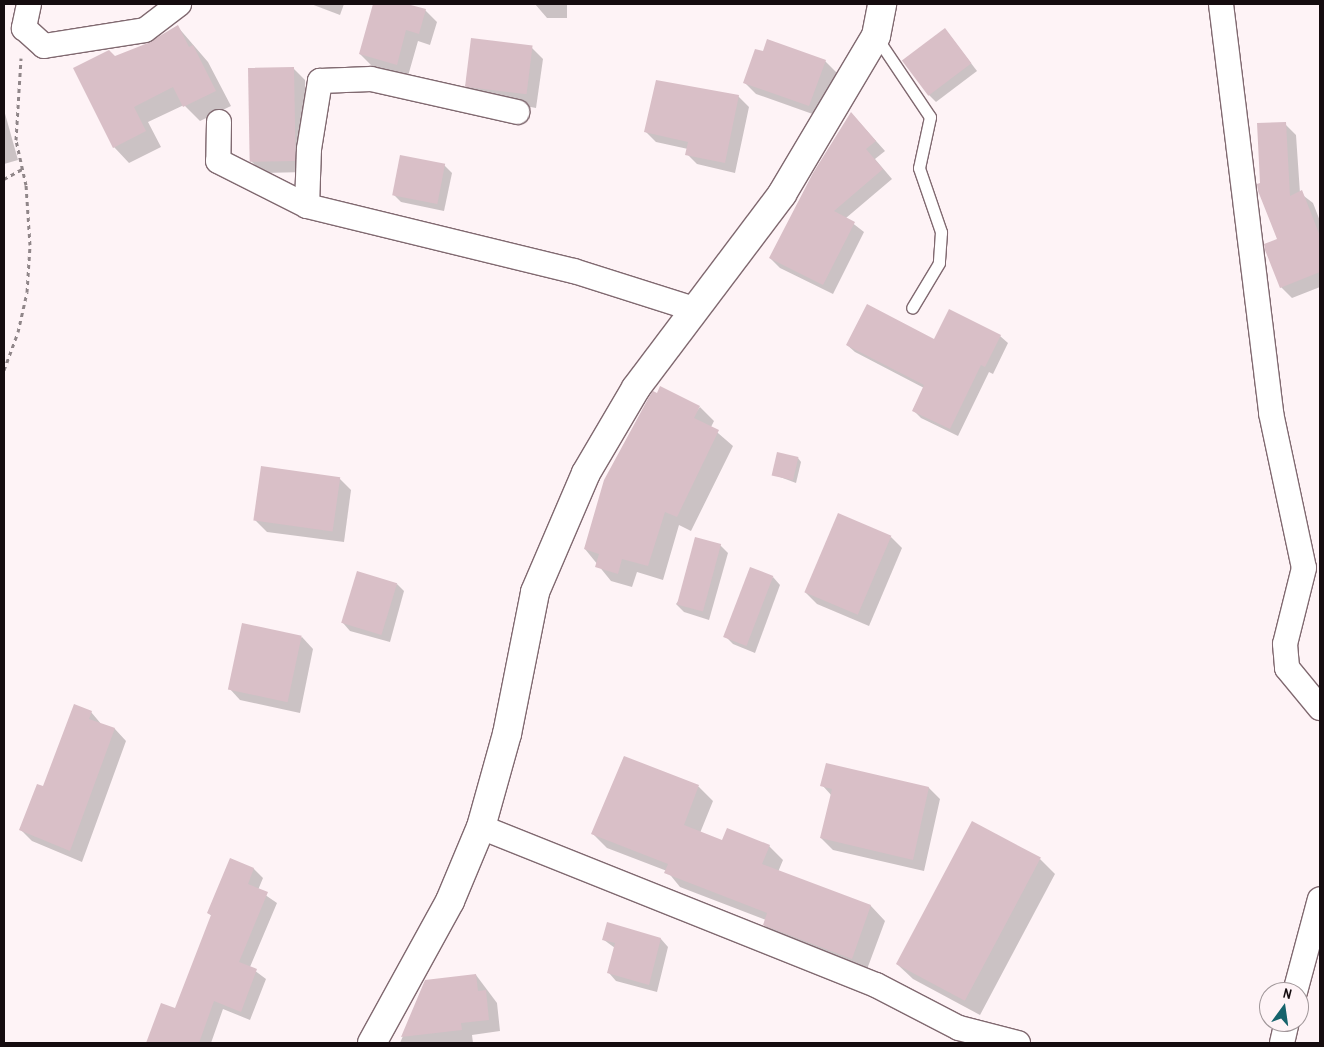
<!DOCTYPE html>
<style>
body{margin:0}
#map{position:relative;width:1324px;height:1047px;overflow:hidden;background:#fef3f6;font-family:"Archivo Narrow",sans-serif}
div>[style]{position:absolute}
[style*='--x']{left:calc(var(--x)*1px);top:calc(var(--y)*1px);width:calc(var(--w)*1px);rotate:calc(var(--a)*1deg)}
.shadow>*{inset:0;background:#0003}
.building>*{inset:0;background:#d9bfc7;transform-origin:0 0}
.path>*{height:3px;margin-top:-1.5px;transform-origin:0;background:repeating-linear-gradient(90deg,#908689 0 4px,transparent 0 8px)}
.roads{filter:drop-shadow(1px 0 #806970) drop-shadow(-1px 0 #806970) drop-shadow(0 1px #806970) drop-shadow(0 -1px #806970)}
.lane>*{height:11px;margin:-5.5px;padding:0 5.5px;transform-origin:5.5px;border-radius:5.5px;background:#fff}
.street>*{height:24px;margin:-12px;padding:0 12px;transform-origin:12px;border-radius:12px;background:#fff}
.secondary>*{height:28px;margin:-14px;padding:0 14px;transform-origin:14px;border-radius:14px;background:#fff}
span{translate:-50% -50%;white-space:nowrap;text-align:center;line-height:1.15;-webkit-text-stroke:4px #fef3f6;paint-order:stroke}
.frame{position:absolute;inset:0;border:5px solid #150c0f;pointer-events:none}
.north{position:absolute;left:1259px;top:982px;width:50px;height:50px;box-sizing:border-box;background:#fef3f6;border:1px solid #a1979a;border-radius:50%;rotate:14deg;font-size:14px;font-weight:700;line-height:20px;text-align:center;color:#150c0f}
.north::after{content:'';display:block;margin:auto;width:18px;height:22px;background:#16636c;clip-path:polygon(50% 0,100% 100%,50% 72%,0 100%)}
</style>
<div id="map">
<div class="shadow">
<i style="clip-path:polygon(311px 4px,344px 4px,340px 15px)"></i>
<i style="clip-path:polygon(375px 4px,402px 4px,425px 10px,437px 22px,430px 45px,418px 41px,408px 76px,372px 66px,360px 54px)"></i>
<i style="clip-path:polygon(535px 4px,588px 4px,567px 4px,567px 18px,547px 18px)"></i>
<i style="clip-path:polygon(177px 26px,208px 62px,231px 106px,200px 121px,184px 105px,148px 122px,161px 147px,129px 163px,114px 147px,115px 57px,148px 45px)"></i>
<i style="clip-path:polygon(945px 29px,977px 71px,936px 102px,928px 94px)"></i>
<i style="clip-path:polygon(531px 47px,543px 59px,536px 108px,477px 97px,465px 85px)"></i>
<i style="clip-path:polygon(825px 61px,837px 73px,821px 117px,756px 94px,744px 82px)"></i>
<i style="clip-path:polygon(294px 69px,305px 80px,306px 172px,263px 173px,251px 161px)"></i>
<i style="clip-path:polygon(738px 96px,749px 107px,735px 173px,697px 164px,687px 154px,688px 149px,656px 142px,646px 132px)"></i>
<i style="clip-path:polygon(4px 110px,18px 160px,4px 164px)"></i>
<i style="clip-path:polygon(852px 114px,885px 151px,875px 159px,892px 179px,846px 218px,864px 232px,833px 294px,780px 268px,770px 258px)"></i>
<i style="clip-path:polygon(1285px 124px,1296px 135px,1300px 193px,1313px 203px,1320px 221px,1320px 287px,1292px 298px,1281px 287px,1279px 239px,1261px 184px)"></i>
<i style="clip-path:polygon(444px 165px,452px 173px,444px 211px,401px 202px,393px 194px)"></i>
<i style="clip-path:polygon(1000px 336px,1008px 343px,993px 374px,989px 372px,958px 436px,921px 418px,913px 410px,924px 388px,855px 352px,847px 345px)"></i>
<i style="clip-path:polygon(700px 407px,714px 421px,711px 427px,733px 446px,691px 531px,679px 525px,663px 580px,637px 572px,632px 587px,611px 581px,585px 549px)"></i>
<i style="clip-path:polygon(798px 458px,801px 462px,796px 483px,772px 474px)"></i>
<i style="clip-path:polygon(339px 478px,351px 490px,344px 542px,267px 532px,255px 520px)"></i>
<i style="clip-path:polygon(891px 537px,902px 548px,869px 626px,817px 604px,805px 592px)"></i>
<i style="clip-path:polygon(720px 545px,728px 553px,709px 620px,684px 612px,676px 604px)"></i>
<i style="clip-path:polygon(773px 577px,780px 585px,755px 653px,733px 644px,726px 637px)"></i>
<i style="clip-path:polygon(397px 584px,404px 591px,390px 642px,350px 631px,343px 623px)"></i>
<i style="clip-path:polygon(302px 637px,313px 649px,300px 713px,240px 700px,229px 688px)"></i>
<i style="clip-path:polygon(91px 712px,102px 725px,115px 729px,126px 741px,82px 862px,32px 841px,20px 829px)"></i>
<i style="clip-path:polygon(624px 757px,699px 787px,713px 801px,700px 833px,722px 842px,769px 846px,783px 860px,778px 872px,871px 906px,885px 921px,866px 972px,778px 939px,764px 925px,766px 920px,680px 887px,667px 871px,607px 848px,593px 834px)"></i>
<i style="clip-path:polygon(822px 785px,929px 788px,940px 799px,924px 871px,833px 850px,821px 838px,832px 796px)"></i>
<i style="clip-path:polygon(231px 859px,254px 869px,263px 878px,258px 890px,277px 903px,250px 967px,266px 979px,250px 1020px,223px 1009px,211px 1043px,152px 1043px,149px 1040px,176px 1010px,212px 916px,208px 913px)"></i>
<i style="clip-path:polygon(1040px 859px,1055px 874px,980px 1015px,913px 979px,897px 964px)"></i>
<i style="clip-path:polygon(661px 939px,668px 947px,657px 992px,616px 981px,609px 973px,615px 948px,604px 940px)"></i>
<i style="clip-path:polygon(476px 975px,497px 1003px,500px 1031px,472px 1035px,473px 1043px,400px 1043px,426px 982px)"></i>
</div>
<div class="building">
<i style="clip-path:polygon(373px 4px,407px 4px,426px 9px,419px 34px,406px 30px,397px 65px,359px 54px)"></i>
<i style="clip-path:polygon(178px 25px,189px 47px,193px 45px,216px 91px,183px 107px,173px 87px,134px 107px,146px 131px,113px 148px,73px 68px,109px 50px,115px 56px,148px 43px)"></i>
<i style="left:945px;top:28px;width:44px;height:54px;rotate:53deg"></i>
<i style="left:471px;top:38px;width:62px;height:49px;rotate:7deg"></i>
<i style="clip-path:polygon(767px 39px,826px 60px,809px 106px,743px 83px,755px 49px,763px 51px)"></i>
<i style="left:294px;top:67px;width:94px;height:46px;rotate:89deg"></i>
<i style="clip-path:polygon(656px 80px,739px 95px,725px 163px,685px 155px,688px 142px,644px 132px)"></i>
<i style="clip-path:polygon(851px 112px,876px 141px,866px 149px,883px 169px,834px 211px,855px 222px,823px 285px,769px 258px,813px 173px)"></i>
<i style="clip-path:polygon(1286px 122px,1290px 196px,1302px 190px,1320px 236px,1320px 272px,1280px 288px,1265px 250px,1264px 244px,1277px 239px,1258px 191px,1257px 184px,1260px 183px,1257px 123px)"></i>
<i style="left:400px;top:155px;width:46px;height:41px;rotate:11deg"></i>
<i style="clip-path:polygon(867px 304px,934px 339px,949px 309px,1001px 335px,985px 367px,981px 365px,950px 429px,912px 411px,924px 385px,846px 345px)"></i>
<i style="clip-path:polygon(660px 386px,700px 406px,694px 418px,719px 430px,677px 517px,665px 512px,648px 566px,622px 559px,618px 574px,595px 567px,599px 554px,584px 549px,604px 480px,649px 397px,653px 391px,657px 393px)"></i>
<i style="left:777px;top:452px;width:22px;height:24px;rotate:13deg"></i>
<i style="left:261px;top:466px;width:80px;height:55px;rotate:8deg"></i>
<i style="left:838px;top:513px;width:58px;height:86px;rotate:23deg"></i>
<i style="left:695px;top:537px;width:27px;height:70px;rotate:15deg"></i>
<i style="left:750px;top:567px;width:25px;height:75px;rotate:21deg"></i>
<i style="left:357px;top:571px;width:42px;height:54px;rotate:17deg"></i>
<i style="left:242px;top:623px;width:61px;height:68px;rotate:12deg"></i>
<i style="clip-path:polygon(74px 704px,92px 711px,89px 719px,115px 728px,70px 851px,19px 830px,37px 784px,43px 786px)"></i>
<i style="clip-path:polygon(624px 756px,699px 785px,684px 825px,722px 840px,727px 828px,770px 845px,762px 864px,871px 905px,852px 959px,763px 925px,767px 913px,664px 873px,668px 864px,591px 834px)"></i>
<i style="clip-path:polygon(826px 763px,929px 787px,913px 860px,820px 838px,832px 789px,820px 786px)"></i>
<i style="left:972px;top:821px;width:78px;height:162px;rotate:28deg"></i>
<i style="clip-path:polygon(230px 858px,254px 868px,248px 884px,268px 892px,239px 962px,257px 969px,241px 1012px,214px 1001px,199px 1043px,146px 1043px,161px 1003px,175px 1008px,211px 915px,207px 913px)"></i>
<i style="clip-path:polygon(607px 922px,661px 938px,649px 985px,607px 973px,615px 943px,602px 940px)"></i>
<i style="clip-path:polygon(476px 974px,478px 991px,486px 990px,489px 1020px,461px 1023px,462px 1030px,401px 1037px,425px 980px)"></i>
</div>
<div class="path">
<i style="--x:4;--y:179;--w:21;--a:-29"></i>
<i style="--x:4;--y:370;--w:40;--a:-69.8"></i>
<i style="--x:18;--y:332;--w:41;--a:-77.3"></i>
<i style="--x:27;--y:292;--w:47;--a:-86.3"></i>
<i style="--x:30;--y:245;--w:60;--a:-93.8"></i>
<i style="--x:26;--y:185;--w:46;--a:-102.5"></i>
<i style="--x:16;--y:140;--w:82;--a:-86.5"></i>
</div>
<div class="roads">
<div class="lane">
<i style="--x:877;--y:38;--w:95;--a:56.1"></i>
<i style="--x:930;--y:117;--w:52;--a:102.2"></i>
<i style="--x:919;--y:168;--w:68;--a:71"></i>
<i style="--x:941;--y:232;--w:31;--a:94"></i>
<i style="--x:939;--y:263;--w:52;--a:121"></i>
</div>
<div class="street">
<i style="--x:29;--y:4;--w:25;--a:102"></i>
<i style="--x:24;--y:28;--w:27;--a:42"></i>
<i style="--x:44;--y:46;--w:102;--a:-9"></i>
<i style="--x:145;--y:30;--w:43;--a:-37.4"></i>
<i style="--x:1221;--y:4;--w:412;--a:83"></i>
<i style="--x:1271;--y:413;--w:158;--a:78"></i>
<i style="--x:1304;--y:568;--w:78;--a:104"></i>
<i style="--x:1285;--y:644;--w:24;--a:85"></i>
<i style="--x:1287;--y:668;--w:52;--a:50.5"></i>
<i style="--x:219;--y:122;--w:39;--a:91"></i>
<i style="--x:218;--y:161;--w:100;--a:26.8"></i>
<i style="--x:307;--y:206;--w:275;--a:13.7"></i>
<i style="--x:574;--y:271;--w:126;--a:17.6"></i>
<i style="--x:307;--y:206;--w:57;--a:-88"></i>
<i style="--x:309;--y:149;--w:69;--a:-80.8"></i>
<i style="--x:320;--y:81;--w:51;--a:-2.2"></i>
<i style="--x:371;--y:79;--w:150;--a:12.7"></i>
<i style="--x:481;--y:827;--w:425;--a:21.8"></i>
<i style="--x:876;--y:985;--w:93;--a:27.4"></i>
<i style="--x:959;--y:1028;--w:61;--a:14.3"></i>
<i style="--x:1295;--y:992;--w:96;--a:-75"></i>
<i style="--x:1282;--y:1043;--w:22;--a:-77"></i>
</div>
<div class="secondary">
<i style="--x:372;--y:1043;--w:162;--a:-61.2"></i>
<i style="--x:450;--y:901;--w:80;--a:-67.3"></i>
<i style="--x:481;--y:827;--w:97;--a:-74.4"></i>
<i style="--x:507;--y:734;--w:145;--a:-78.8"></i>
<i style="--x:535;--y:592;--w:129;--a:-66.8"></i>
<i style="--x:586;--y:473;--w:99;--a:-59.5"></i>
<i style="--x:636;--y:388;--w:243;--a:-53"></i>
<i style="--x:782;--y:194;--w:184;--a:-59.3"></i>
<i style="--x:876;--y:36;--w:33;--a:-79"></i>
</div>
</div>
<div class="frame"></div>
<div class="north">N</div>
</div>
